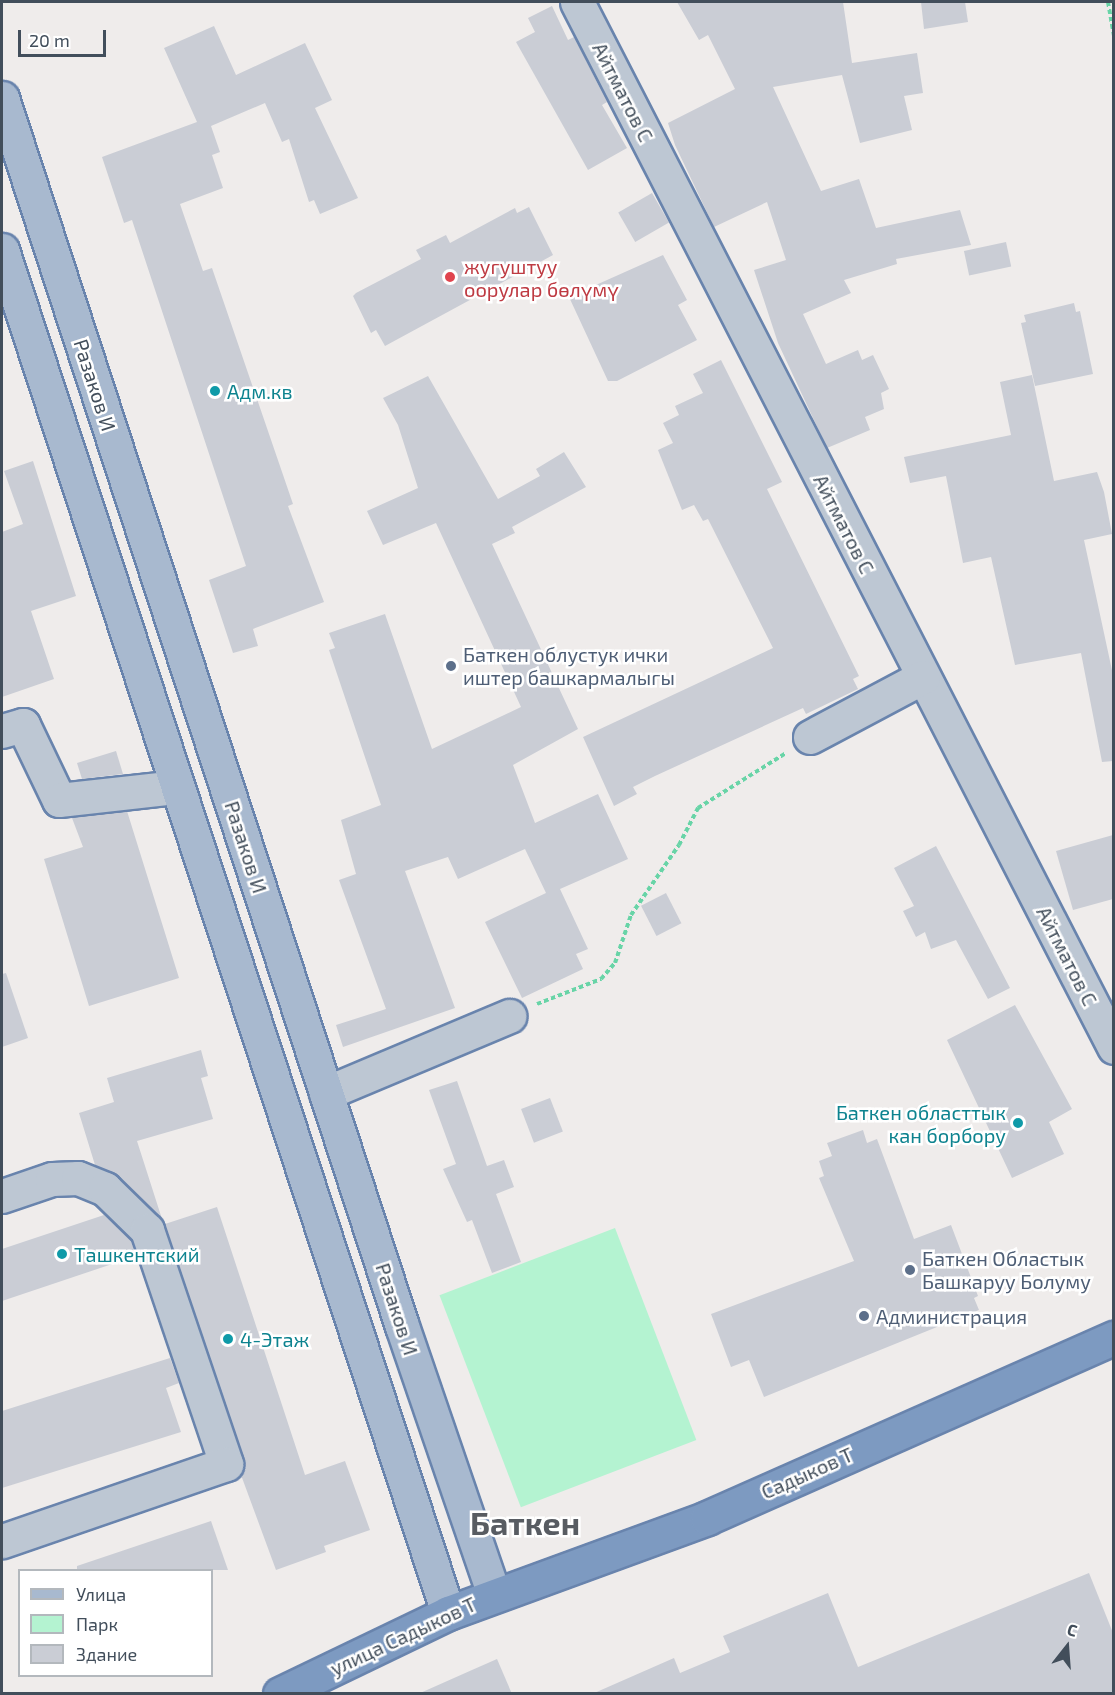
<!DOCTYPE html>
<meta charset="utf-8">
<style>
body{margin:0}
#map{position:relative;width:1115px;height:1695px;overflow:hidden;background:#efeceb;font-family:"Exo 2",sans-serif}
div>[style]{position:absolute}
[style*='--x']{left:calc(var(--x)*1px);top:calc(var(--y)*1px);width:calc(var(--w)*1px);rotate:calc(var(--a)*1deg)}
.green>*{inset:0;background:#b4f3d1;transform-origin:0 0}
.building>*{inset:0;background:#cacdd5;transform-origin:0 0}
.path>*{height:4px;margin-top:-2px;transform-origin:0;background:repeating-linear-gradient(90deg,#68d4a7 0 4.5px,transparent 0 7.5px)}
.roads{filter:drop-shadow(2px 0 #6984ad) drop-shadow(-2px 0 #6984ad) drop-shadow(0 2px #6984ad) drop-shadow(0 -2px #6984ad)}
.minor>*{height:33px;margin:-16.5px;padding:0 16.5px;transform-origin:16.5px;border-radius:16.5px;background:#bdc7d3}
.major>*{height:33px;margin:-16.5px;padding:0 16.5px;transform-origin:16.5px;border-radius:16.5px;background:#a8b9cf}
.highway>*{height:33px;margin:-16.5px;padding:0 16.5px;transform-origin:16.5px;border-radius:16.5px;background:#7d9ac1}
.dots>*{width:16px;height:16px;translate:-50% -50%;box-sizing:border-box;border:3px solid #fff;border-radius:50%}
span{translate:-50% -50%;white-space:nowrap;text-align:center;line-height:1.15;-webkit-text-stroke:5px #fff;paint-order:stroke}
.street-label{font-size:20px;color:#424e5b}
.health-label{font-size:20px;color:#be3a42}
.left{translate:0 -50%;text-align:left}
.culture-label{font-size:20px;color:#0d838f}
.right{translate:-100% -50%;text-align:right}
.service-label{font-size:20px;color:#4e5e75}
.town-label{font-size:32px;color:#585c62;font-weight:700}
.frame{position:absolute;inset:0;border:3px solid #424e5b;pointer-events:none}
.legend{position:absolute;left:18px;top:1569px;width:195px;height:108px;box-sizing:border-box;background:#fff;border:2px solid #b3b8bd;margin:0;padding:8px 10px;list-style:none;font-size:18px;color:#424e5b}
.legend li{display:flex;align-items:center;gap:12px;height:30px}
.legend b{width:30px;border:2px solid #b3b8bd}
.north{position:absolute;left:1037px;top:1617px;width:60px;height:60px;-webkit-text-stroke:4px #fff;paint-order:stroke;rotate:17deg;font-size:16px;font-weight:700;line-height:24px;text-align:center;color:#424e5b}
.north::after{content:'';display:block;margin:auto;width:21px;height:27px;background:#424e5b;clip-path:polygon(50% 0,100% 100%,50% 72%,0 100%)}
.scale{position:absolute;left:18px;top:30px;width:88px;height:27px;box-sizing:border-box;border:3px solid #424e5b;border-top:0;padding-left:8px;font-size:18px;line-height:21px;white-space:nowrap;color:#424e5b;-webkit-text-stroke:4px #fff;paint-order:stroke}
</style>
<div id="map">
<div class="green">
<i style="left:615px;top:1228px;width:227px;height:188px;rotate:69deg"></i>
</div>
<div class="building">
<i style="clip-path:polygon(677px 2px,843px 2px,852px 63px,917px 53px,923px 93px,904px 96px,912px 130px,860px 143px,842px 75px,773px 87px,821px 191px,859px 179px,876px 228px,960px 210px,971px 245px,896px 259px,897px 264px,844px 280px,851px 293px,803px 314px,826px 364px,858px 350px,862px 360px,873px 355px,889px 389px,881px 393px,884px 409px,865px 417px,870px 430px,827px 448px,778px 343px,754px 270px,786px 260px,767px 202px,714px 227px,675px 145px,668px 123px,735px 89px,708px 35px,699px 40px)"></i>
<i style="clip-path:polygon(921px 2px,965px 2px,968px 22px,924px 29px)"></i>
<i style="clip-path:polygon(552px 6px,568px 40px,574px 37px,607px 102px,602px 105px,627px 148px,588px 170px,516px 42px,535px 32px,528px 18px)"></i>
<i style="clip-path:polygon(214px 26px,236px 75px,305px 43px,332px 100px,315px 108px,358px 198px,320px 214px,314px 200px,309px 202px,289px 139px,282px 142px,265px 103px,211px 126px,220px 152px,212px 155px,223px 188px,180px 204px,203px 271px,212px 268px,293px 504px,288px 506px,324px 602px,253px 629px,258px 646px,233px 653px,209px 580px,246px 566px,132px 220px,124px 223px,102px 157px,197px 122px,164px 48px)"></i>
<i style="left:652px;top:193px;width:34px;height:39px;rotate:60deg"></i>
<i style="clip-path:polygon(529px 207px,553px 255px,385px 346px,376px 330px,371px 333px,353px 296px,356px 293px,421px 259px,416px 250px,446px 235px,450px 243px,515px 208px,517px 213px)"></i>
<i style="left:1006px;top:242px;width:25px;height:43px;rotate:78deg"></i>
<i style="clip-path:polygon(663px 255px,687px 300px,678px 305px,697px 340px,617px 381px,608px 381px,569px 297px)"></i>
<i style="clip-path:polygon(1074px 303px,1076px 312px,1080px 311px,1093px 374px,1035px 386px,1021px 323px,1026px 322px,1024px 315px)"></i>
<i style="clip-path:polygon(721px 360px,782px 482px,767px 489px,859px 676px,853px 679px,858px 689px,806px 714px,803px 708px,655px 776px,633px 787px,637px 794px,614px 806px,583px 737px,773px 648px,708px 519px,703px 521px,694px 505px,682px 510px,658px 450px,673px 443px,663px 423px,679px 415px,675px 406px,703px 393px,693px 374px)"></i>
<i style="clip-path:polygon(1032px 375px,1054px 481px,1097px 472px,1104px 492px,1112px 534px,1084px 540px,1113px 675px,1113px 761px,1102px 762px,1081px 653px,1015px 665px,991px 557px,963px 563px,946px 476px,910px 483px,904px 457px,1011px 435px,1000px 382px)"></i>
<i style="clip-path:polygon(428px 376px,498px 499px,540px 476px,536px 469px,564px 452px,586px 487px,512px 527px,515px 533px,492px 544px,578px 729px,513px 765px,535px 823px,598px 794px,628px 859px,560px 889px,588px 949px,576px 954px,583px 969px,522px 998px,485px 922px,546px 893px,525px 849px,458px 879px,448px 857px,405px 871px,455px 1008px,343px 1047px,336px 1025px,386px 1009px,339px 880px,356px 874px,341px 820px,381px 805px,329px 650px,335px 648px,329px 633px,385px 614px,432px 749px,521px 707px,436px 523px,383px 545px,367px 511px,418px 488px,398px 425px,383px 398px)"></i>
<i style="clip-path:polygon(33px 461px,76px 596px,31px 611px,54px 679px,2px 697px,2px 532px,23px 524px,4px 471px)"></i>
<i style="clip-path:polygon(116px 751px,123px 774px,82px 779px,77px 763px)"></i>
<i style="clip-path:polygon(127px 811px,179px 978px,89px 1006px,44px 859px,83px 847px,72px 818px)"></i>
<i style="clip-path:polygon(1113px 835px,1113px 899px,1073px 910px,1056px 851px)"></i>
<i style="clip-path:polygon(936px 846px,1010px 988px,988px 999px,956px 940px,931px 949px,925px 932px,916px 937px,903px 911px,914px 906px,894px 868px)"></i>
<i style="left:666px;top:893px;width:34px;height:28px;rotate:63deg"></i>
<i style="clip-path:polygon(6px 973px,28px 1038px,2px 1047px,2px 974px)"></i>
<i style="clip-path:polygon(1015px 1005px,1072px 1109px,1049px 1122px,1064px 1154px,1012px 1178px,947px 1040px)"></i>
<i style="clip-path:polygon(201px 1050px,208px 1076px,201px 1078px,213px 1119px,137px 1141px,162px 1219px,118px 1176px,95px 1165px,79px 1113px,114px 1102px,107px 1078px)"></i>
<i style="clip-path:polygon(457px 1081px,487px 1166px,504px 1160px,514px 1187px,496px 1194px,521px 1262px,492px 1273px,472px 1220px,467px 1222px,443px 1169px,456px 1164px,429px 1090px)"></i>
<i style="left:550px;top:1098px;width:36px;height:31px;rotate:69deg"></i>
<i style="clip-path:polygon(863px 1130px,867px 1143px,877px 1139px,914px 1239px,951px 1225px,978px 1296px,974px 1298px,979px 1310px,764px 1397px,749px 1360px,731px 1367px,711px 1314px,854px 1261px,819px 1178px,824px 1176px,819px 1161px,832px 1156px,827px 1143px)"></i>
<i style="clip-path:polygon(217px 1207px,305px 1475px,345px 1461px,370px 1530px,324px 1546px,326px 1552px,276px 1570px,241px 1475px,244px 1458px,165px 1224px)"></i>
<i style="clip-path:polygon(104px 1215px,131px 1240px,136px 1256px,2px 1301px,2px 1249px)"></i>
<i style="clip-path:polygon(170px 1358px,179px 1383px,166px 1388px,181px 1432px,2px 1488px,2px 1411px)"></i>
<i style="clip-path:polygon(211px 1521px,228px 1570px,77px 1570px,77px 1566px)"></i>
<i style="clip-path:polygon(1089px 1573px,1113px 1633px,1113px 1694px,592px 1694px,674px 1658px,680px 1673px,730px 1652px,723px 1636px,828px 1593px,858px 1667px)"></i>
<i style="clip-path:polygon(497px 1659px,512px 1694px,418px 1694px,472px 1670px)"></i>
</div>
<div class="path">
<i style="--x:1108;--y:2;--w:36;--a:80"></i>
<i style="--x:537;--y:1004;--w:69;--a:-21.3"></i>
<i style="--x:601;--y:979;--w:21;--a:-49"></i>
<i style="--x:615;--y:963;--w:51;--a:-71.6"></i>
<i style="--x:631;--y:915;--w:85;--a:-55.6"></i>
<i style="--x:679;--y:845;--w:42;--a:-62.8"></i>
<i style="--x:698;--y:808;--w:104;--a:-32"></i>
</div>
<div class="roads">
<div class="minor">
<i style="--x:577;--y:2;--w:1175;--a:62.8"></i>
<i style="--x:2;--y:731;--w:22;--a:-16"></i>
<i style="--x:23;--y:725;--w:83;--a:64.4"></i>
<i style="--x:59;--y:800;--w:119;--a:-6.3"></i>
<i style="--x:810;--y:737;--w:128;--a:-28"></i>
<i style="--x:326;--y:1093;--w:199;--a:-22.8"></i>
<i style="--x:2;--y:1196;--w:53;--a:-18.8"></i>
<i style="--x:52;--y:1179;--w:26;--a:-2"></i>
<i style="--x:78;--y:1178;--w:29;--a:22"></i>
<i style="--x:105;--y:1189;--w:59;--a:44.3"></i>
<i style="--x:147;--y:1230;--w:247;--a:71.3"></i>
<i style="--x:226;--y:1464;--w:237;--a:161"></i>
</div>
<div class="major">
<i style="--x:2;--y:98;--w:1292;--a:71.96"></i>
<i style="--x:402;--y:1326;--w:284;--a:71.1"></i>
<i style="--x:2;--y:250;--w:1434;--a:71.88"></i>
</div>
<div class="highway">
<i style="--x:280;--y:1694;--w:187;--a:-25.7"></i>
<i style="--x:448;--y:1613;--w:276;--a:-20.1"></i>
<i style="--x:707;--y:1518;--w:445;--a:-23.9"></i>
</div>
</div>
<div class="dots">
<i style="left:450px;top:277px;background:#e0444e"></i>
<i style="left:215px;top:391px;background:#0f9aa8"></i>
<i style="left:451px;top:666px;background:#5c6f8a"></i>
<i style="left:1018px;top:1123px;background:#0f9aa8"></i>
<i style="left:62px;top:1254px;background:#0f9aa8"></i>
<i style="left:910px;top:1270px;background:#5c6f8a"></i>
<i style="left:864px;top:1316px;background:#5c6f8a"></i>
<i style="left:228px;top:1339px;background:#0f9aa8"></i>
</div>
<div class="street-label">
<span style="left:623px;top:92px;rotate:63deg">Айтматов С</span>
<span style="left:95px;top:385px;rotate:72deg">Разаков И</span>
<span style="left:844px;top:524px;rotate:63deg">Айтматов С</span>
<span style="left:246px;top:847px;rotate:72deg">Разаков И</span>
<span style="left:1067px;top:956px;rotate:63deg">Айтматов С</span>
<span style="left:397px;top:1309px;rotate:72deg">Разаков И</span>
<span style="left:807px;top:1473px;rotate:-24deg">Садыков Т</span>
<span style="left:403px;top:1636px;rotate:-25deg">улица Садыков Т</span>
</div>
<div class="health-label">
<span class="left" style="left:464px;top:278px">жугуштуу<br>оорулар бөлүмү</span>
</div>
<div class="culture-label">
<span class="left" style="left:227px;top:391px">Адм.кв</span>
<span class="right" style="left:1006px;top:1124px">Баткен областтык<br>кан борбору</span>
<span class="left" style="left:74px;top:1254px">Ташкентский</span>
<span class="left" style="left:240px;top:1339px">4-Этаж</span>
</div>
<div class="service-label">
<span class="left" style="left:463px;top:666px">Баткен облустук ички<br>иштер башкармалыгы</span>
<span class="left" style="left:922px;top:1270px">Баткен Областык<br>Башкаруу Болуму</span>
<span class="left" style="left:876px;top:1316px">Администрация</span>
</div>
<div class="town-label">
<span style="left:525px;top:1522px">Баткен</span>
</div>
<div class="frame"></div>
<ul class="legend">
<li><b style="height:8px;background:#a8b9cf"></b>Улица</li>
<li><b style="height:16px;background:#b4f3d1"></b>Парк</li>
<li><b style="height:16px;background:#cacdd5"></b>Здание</li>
</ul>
<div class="north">С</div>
<div class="scale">20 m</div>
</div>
